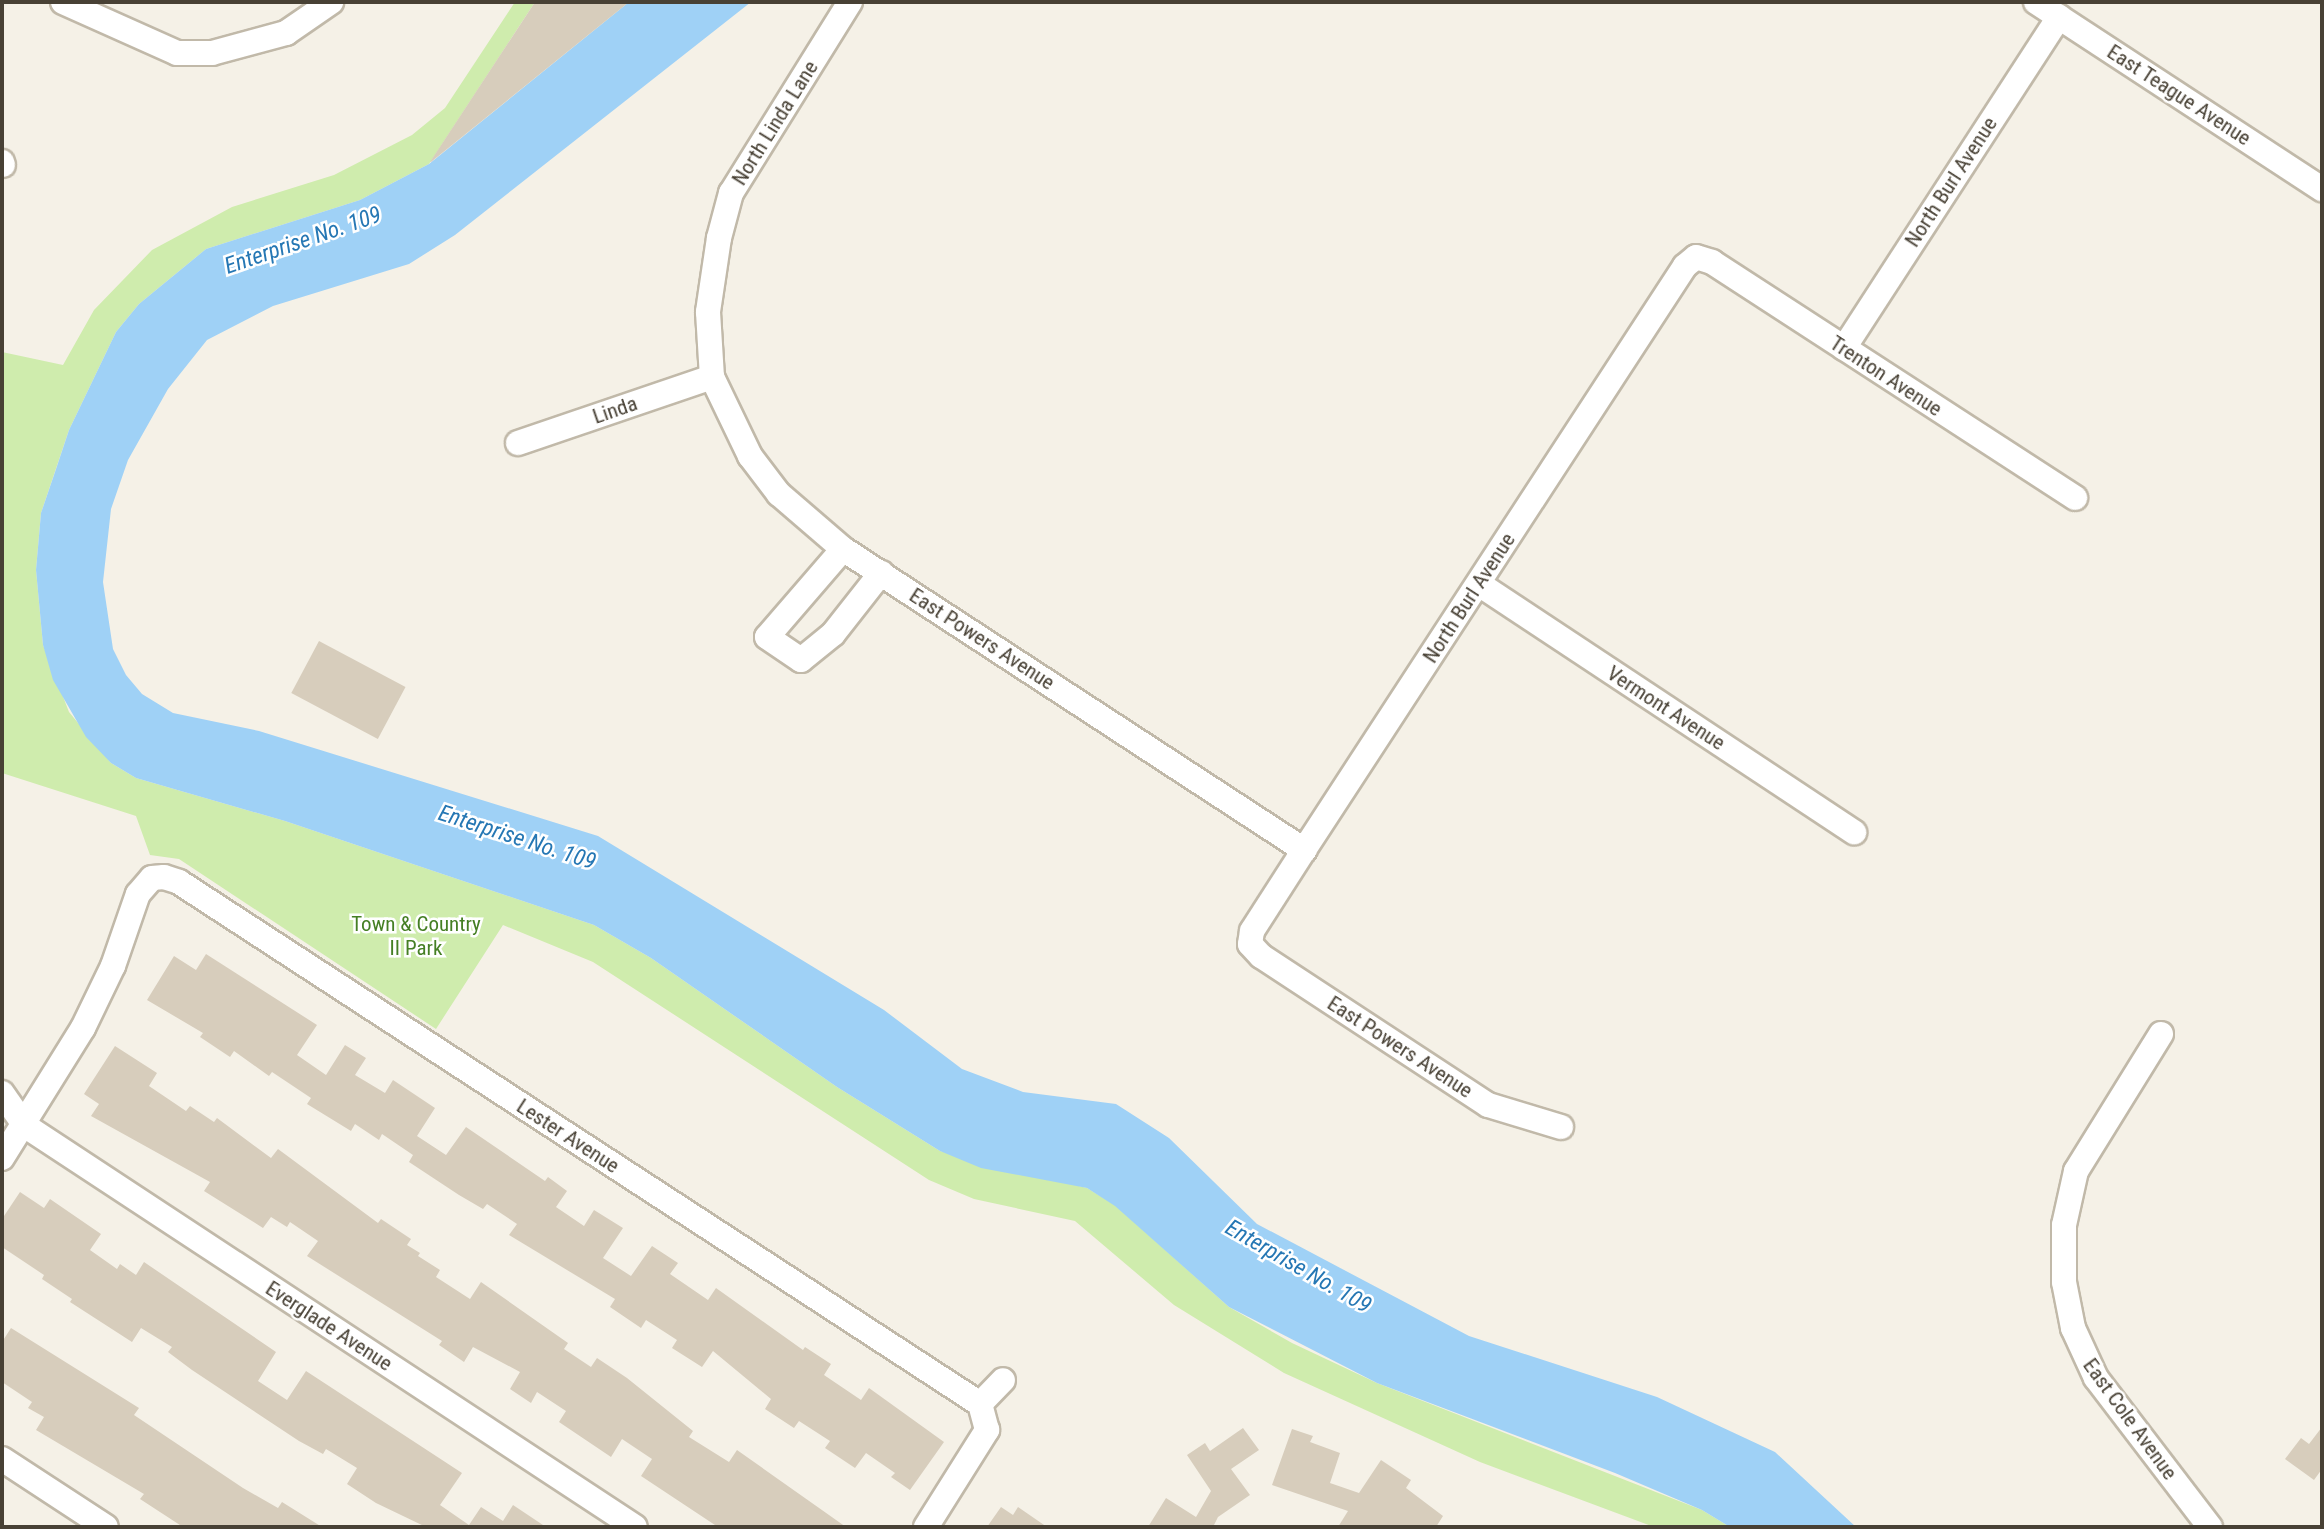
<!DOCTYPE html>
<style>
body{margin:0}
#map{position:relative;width:2324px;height:1529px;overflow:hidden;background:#f5f1e7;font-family:"Roboto Condensed",sans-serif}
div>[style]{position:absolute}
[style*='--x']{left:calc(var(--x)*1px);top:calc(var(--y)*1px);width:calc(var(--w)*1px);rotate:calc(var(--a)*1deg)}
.green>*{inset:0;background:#cfecad}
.water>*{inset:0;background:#9fd1f6}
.building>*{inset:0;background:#d7cdbc;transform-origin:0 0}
.roads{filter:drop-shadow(2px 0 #c1b9a9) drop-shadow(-2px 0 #c1b9a9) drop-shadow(0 2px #c1b9a9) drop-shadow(0 -2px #c1b9a9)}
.minor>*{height:24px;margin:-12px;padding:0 12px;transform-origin:12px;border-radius:12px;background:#fff}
span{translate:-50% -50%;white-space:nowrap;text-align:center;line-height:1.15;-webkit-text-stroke:5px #fff;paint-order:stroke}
.street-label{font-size:21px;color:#484135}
.park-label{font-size:21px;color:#457f24}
.water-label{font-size:23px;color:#2577b4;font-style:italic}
.frame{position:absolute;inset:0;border:4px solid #484135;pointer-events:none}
</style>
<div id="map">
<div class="green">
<i style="clip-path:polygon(515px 2px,535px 2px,429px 164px,360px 200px,206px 249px,139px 304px,116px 332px,69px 430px,41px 513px,36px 570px,43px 645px,69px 712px,111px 763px,136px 778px,285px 821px,594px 925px,651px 958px,837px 1087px,940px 1151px,1087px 1188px,1115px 1205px,1229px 1307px,1292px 1343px,1377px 1383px,1702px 1510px,1730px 1527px,1654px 1527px,1480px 1462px,1284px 1373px,1174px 1305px,1075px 1221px,974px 1199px,929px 1180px,593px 962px,503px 925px,436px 1029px,179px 859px,150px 855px,136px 816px,2px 773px,2px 352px,63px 365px,94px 310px,152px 250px,232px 207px,334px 175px,412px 135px,445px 108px)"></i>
</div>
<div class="water">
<i style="clip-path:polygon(629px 2px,751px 2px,455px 235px,409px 264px,273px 306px,207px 340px,168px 389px,128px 460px,111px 509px,103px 582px,113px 649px,126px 675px,142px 694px,173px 713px,259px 731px,598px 836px,884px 1010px,962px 1069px,1023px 1092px,1116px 1104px,1169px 1138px,1257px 1224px,1469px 1336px,1657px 1397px,1775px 1452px,1856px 1527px,1730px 1527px,1702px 1510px,1615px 1473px,1377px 1383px,1229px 1307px,1115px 1206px,1087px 1188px,981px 1168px,940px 1151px,837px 1087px,651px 958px,594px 925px,285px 821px,136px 778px,111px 763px,86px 737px,53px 680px,43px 645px,36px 570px,41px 513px,55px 472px,69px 430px,116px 332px,139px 304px,206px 249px,360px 200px,429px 164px)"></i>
</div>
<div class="building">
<i style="clip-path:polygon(535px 2px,629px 2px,431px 162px,430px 162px)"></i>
<i style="left:319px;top:641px;width:98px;height:59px;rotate:28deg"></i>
<i style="clip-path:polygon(206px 954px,317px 1025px,297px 1055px,326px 1075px,345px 1045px,366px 1058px,355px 1075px,385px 1093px,393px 1080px,435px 1108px,417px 1136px,446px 1155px,466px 1127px,545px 1181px,548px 1177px,567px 1191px,556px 1207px,584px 1226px,594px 1210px,623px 1228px,603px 1258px,631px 1276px,652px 1246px,678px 1263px,670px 1274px,708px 1300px,716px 1288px,803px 1350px,805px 1347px,831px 1364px,824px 1375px,861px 1400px,869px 1388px,944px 1442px,910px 1490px,891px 1477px,895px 1473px,866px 1453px,855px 1468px,825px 1448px,830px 1441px,799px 1421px,794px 1428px,765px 1409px,771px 1399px,713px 1351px,702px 1367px,672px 1348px,677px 1340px,646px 1320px,641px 1328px,610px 1307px,615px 1299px,509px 1235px,517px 1224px,487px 1204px,483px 1209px,459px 1195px,409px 1162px,413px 1155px,382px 1134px,379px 1140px,355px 1124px,351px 1131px,307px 1104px,311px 1098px,272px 1072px,269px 1076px,234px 1051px,230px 1057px,200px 1037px,203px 1033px,147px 1000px,174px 956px,196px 970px)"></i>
<i style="clip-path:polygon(115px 1046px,157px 1073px,149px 1086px,186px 1111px,190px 1106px,214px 1122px,217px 1118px,271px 1158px,278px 1149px,378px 1223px,381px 1219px,411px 1239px,407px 1245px,420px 1253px,418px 1256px,440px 1270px,436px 1277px,470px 1299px,481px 1282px,568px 1343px,564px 1349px,591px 1367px,597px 1358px,627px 1378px,693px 1431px,689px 1437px,729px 1462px,737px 1450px,846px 1527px,718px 1527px,641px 1476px,652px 1459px,622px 1439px,611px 1457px,559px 1422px,566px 1411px,537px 1392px,531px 1403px,510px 1389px,520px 1372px,473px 1347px,464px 1362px,439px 1345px,442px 1341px,307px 1256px,318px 1241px,290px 1222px,287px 1227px,271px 1217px,263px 1228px,204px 1191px,210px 1182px,91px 1116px,99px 1104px,84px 1094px)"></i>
<i style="clip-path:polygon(20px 1192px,44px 1208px,50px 1199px,101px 1234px,90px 1250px,117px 1269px,120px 1264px,136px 1275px,144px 1262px,276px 1352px,258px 1381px,287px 1400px,306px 1371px,462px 1473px,440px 1505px,469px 1525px,481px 1507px,503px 1521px,513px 1505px,546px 1527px,426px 1527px,376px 1503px,347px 1484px,357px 1468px,326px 1449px,323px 1454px,299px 1441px,192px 1370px,168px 1352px,172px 1347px,141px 1328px,132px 1342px,70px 1302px,72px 1299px,42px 1279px,44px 1275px,2px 1247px,2px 1219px)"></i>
<i style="clip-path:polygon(11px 1328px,139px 1408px,134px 1415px,243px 1488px,278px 1508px,282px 1502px,322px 1527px,183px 1527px,140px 1499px,144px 1494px,36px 1430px,44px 1417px,28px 1408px,32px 1402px,2px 1382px,2px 1342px)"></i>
<i style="clip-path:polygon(2322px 1427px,2322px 1469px,2314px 1480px,2285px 1459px,2301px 1438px,2309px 1444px)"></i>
<i style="clip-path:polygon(1243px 1428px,1259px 1450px,1231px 1469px,1250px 1495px,1218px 1517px,1213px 1527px,1148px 1527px,1166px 1498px,1196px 1517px,1211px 1491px,1187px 1455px,1205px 1443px,1210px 1451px)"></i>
<i style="clip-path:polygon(1292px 1429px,1313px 1436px,1310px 1442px,1340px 1453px,1330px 1483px,1359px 1493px,1381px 1460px,1411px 1480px,1406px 1488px,1443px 1516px,1436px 1527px,1338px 1527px,1348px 1511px,1272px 1485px)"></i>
<i style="clip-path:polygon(1001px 1507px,1013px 1515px,1018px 1507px,1047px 1527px,987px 1527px)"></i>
</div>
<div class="roads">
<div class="minor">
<i style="--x:63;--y:2;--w:125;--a:24.1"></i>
<i style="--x:177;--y:53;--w:35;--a:0"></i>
<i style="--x:212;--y:53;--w:77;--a:-15.1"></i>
<i style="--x:286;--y:33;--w:55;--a:-34.6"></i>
<i style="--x:850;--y:2;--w:225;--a:121.9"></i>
<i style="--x:731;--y:193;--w:47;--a:104.9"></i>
<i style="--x:719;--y:238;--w:75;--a:98.5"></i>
<i style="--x:708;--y:312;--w:65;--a:86.5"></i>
<i style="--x:712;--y:377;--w:88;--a:64.3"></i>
<i style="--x:750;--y:456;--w:48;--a:52.7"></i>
<i style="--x:779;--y:494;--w:84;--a:40.7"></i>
<i style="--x:843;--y:549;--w:551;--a:33.14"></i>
<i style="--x:2036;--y:2;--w:342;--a:33.2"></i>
<i style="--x:2;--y:162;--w:3;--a:72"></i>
<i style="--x:1844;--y:348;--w:395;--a:-57"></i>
<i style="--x:518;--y:443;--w:205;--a:-18.8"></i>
<i style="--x:843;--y:549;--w:116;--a:130.8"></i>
<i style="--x:767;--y:637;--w:41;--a:34.1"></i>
<i style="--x:801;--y:660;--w:41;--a:-39.1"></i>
<i style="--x:833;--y:634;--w:78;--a:-51.8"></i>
<i style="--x:1479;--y:584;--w:450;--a:33.5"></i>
<i style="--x:2161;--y:1034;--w:161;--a:121.8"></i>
<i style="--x:2076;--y:1171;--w:55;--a:102.5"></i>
<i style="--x:2064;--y:1225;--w:57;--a:90"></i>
<i style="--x:2064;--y:1282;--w:47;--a:78.9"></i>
<i style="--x:2073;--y:1328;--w:55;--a:65.3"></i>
<i style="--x:2096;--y:1378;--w:188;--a:52.6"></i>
<i style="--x:2;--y:1093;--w:39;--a:55"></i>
<i style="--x:24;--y:1125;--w:731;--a:33.34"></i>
<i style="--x:1561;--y:1127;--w:76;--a:-163.2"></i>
<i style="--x:1488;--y:1105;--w:272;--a:-146.7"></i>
<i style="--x:1261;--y:956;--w:16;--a:-133"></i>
<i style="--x:1250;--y:944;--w:13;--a:-81"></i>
<i style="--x:1252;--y:931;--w:96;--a:-57.3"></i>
<i style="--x:1304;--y:850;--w:697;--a:-56.88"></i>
<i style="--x:1685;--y:266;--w:14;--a:-39"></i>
<i style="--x:1696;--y:257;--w:17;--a:17"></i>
<i style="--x:1712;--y:262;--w:433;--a:33"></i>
<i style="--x:2;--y:1158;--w:153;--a:-58.1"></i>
<i style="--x:83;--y:1028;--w:69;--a:-64.2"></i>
<i style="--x:113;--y:966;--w:76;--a:-70.9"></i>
<i style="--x:138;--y:894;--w:21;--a:-49"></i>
<i style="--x:152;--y:878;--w:12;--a:-5"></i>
<i style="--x:164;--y:877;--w:16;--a:18"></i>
<i style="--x:179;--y:882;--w:956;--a:33.09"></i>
<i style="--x:2;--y:1459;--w:124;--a:33.2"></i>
<i style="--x:926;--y:1527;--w:115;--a:-57.8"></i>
<i style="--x:987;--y:1430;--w:27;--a:-105"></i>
<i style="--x:980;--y:1404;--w:33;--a:-46"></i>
</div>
</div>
<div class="street-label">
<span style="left:2179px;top:95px;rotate:33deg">East Teague Avenue</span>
<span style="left:775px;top:123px;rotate:-58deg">North Linda Lane</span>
<span style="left:1951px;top:182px;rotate:-57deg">North Burl Avenue</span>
<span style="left:1886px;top:376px;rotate:33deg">Trenton Avenue</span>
<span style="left:615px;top:410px;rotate:-19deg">Linda</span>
<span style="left:1469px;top:598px;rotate:-57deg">North Burl Avenue</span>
<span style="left:982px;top:639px;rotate:33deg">East Powers Avenue</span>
<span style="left:1666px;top:708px;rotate:33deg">Vermont Avenue</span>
<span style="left:1400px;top:1047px;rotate:33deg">East Powers Avenue</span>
<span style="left:568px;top:1136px;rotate:33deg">Lester Avenue</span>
<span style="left:329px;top:1326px;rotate:33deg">Everglade Avenue</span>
<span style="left:2130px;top:1419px;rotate:54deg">East Cole Avenue</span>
</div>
<div class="park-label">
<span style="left:416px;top:936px">Town &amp; Country<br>II Park</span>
</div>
<div class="water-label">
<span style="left:303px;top:241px;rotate:-19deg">Enterprise No. 109</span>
<span style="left:517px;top:838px;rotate:18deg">Enterprise No. 109</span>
<span style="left:1298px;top:1267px;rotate:30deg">Enterprise No. 109</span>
</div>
<div class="frame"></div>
</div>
